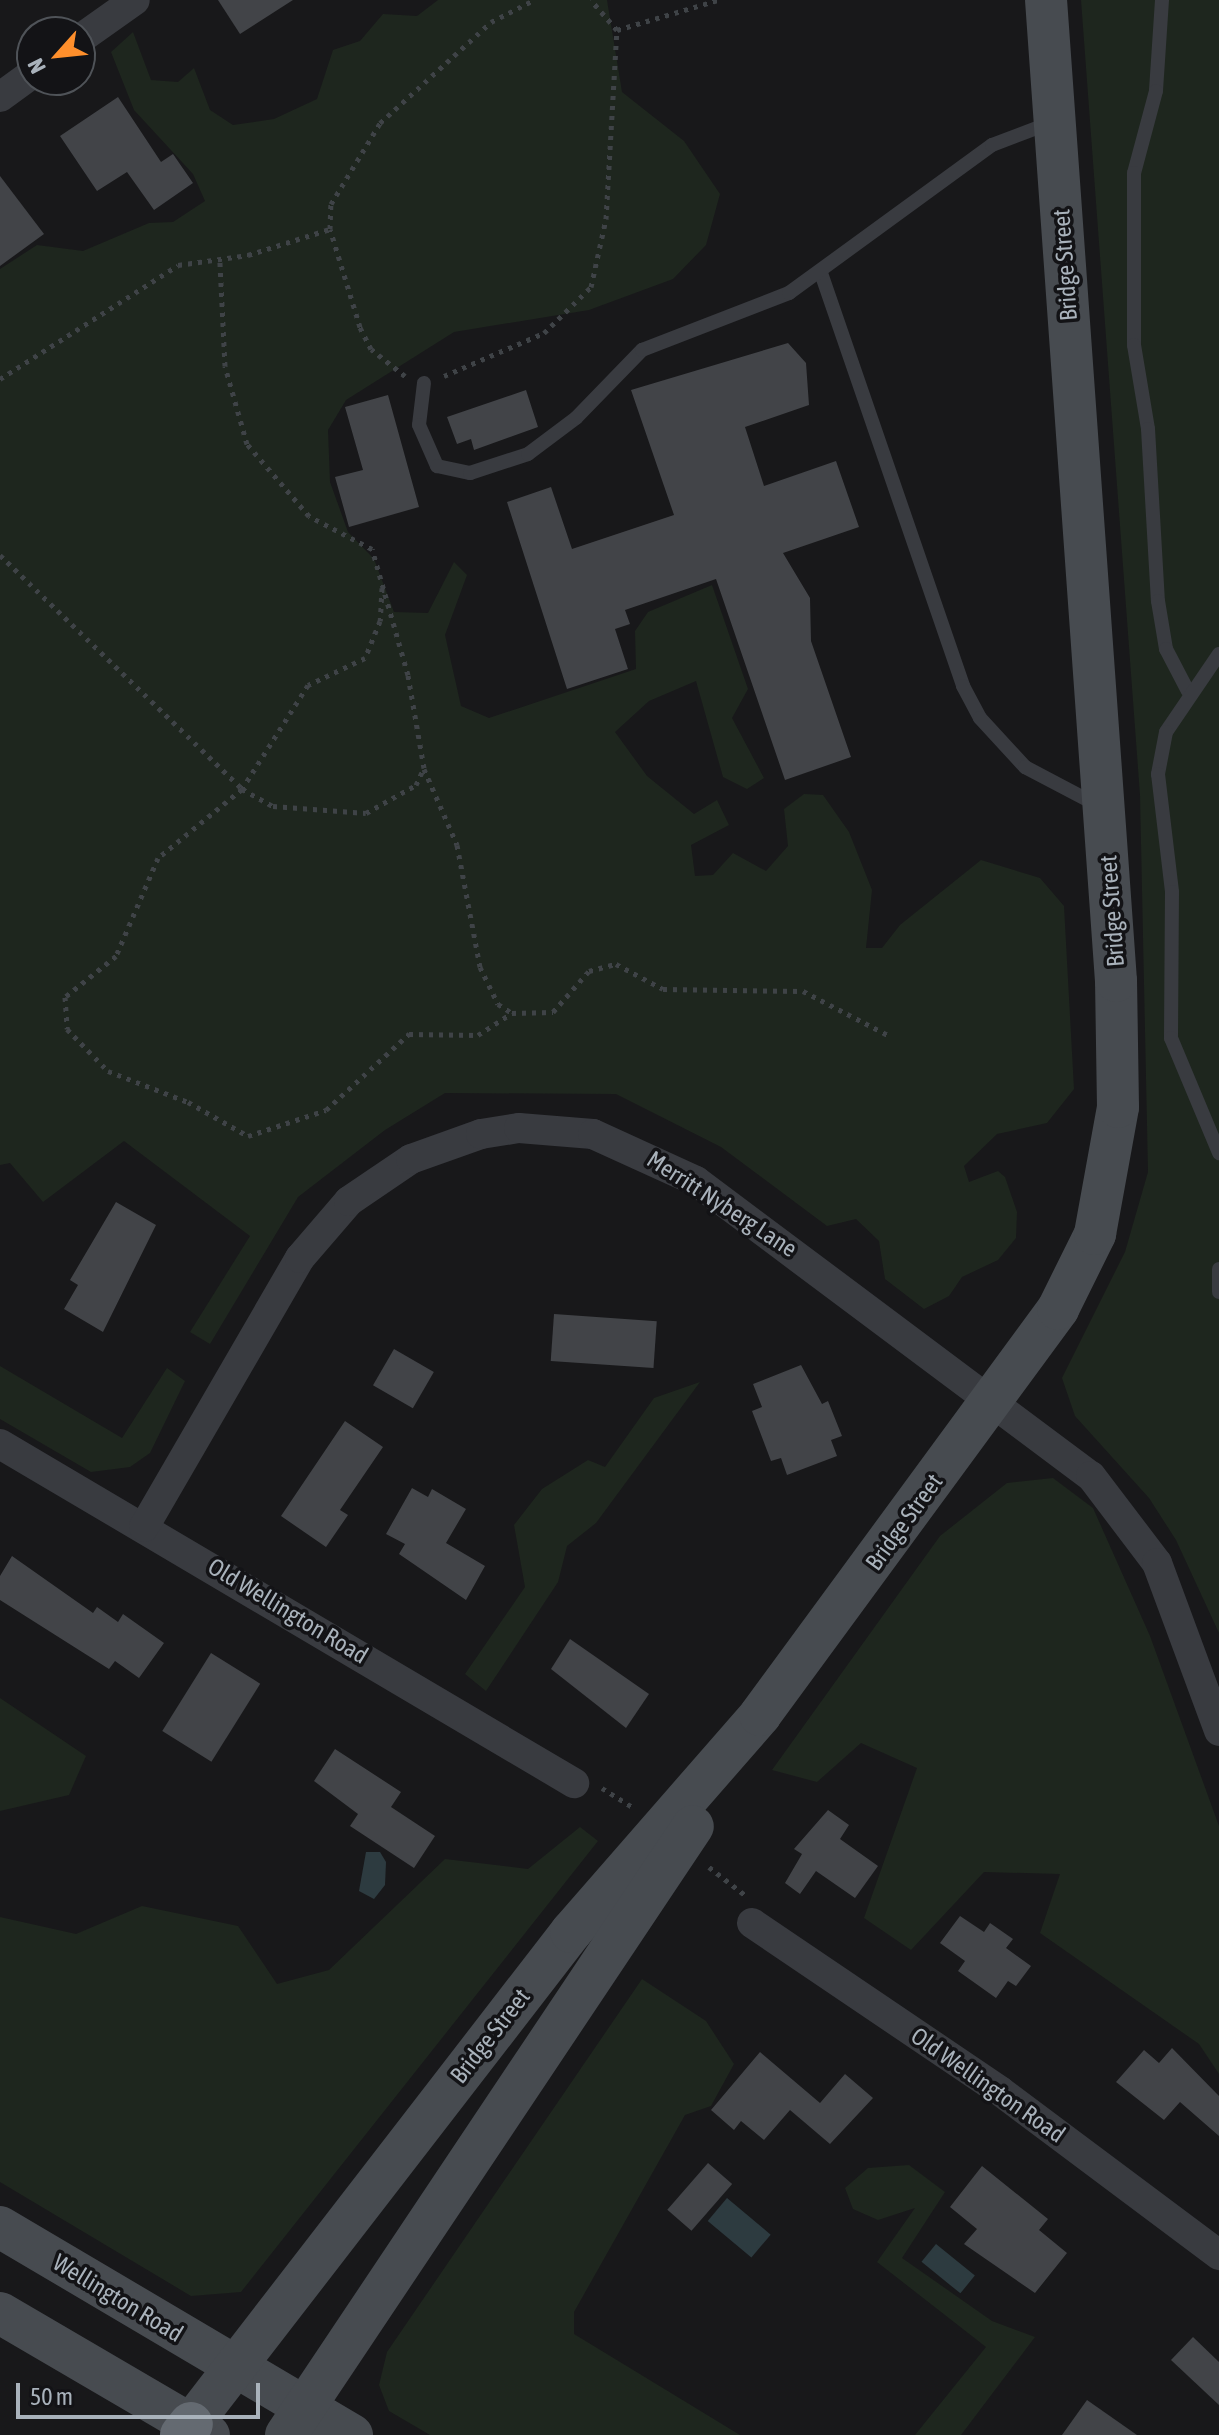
<!DOCTYPE html>
<style>
body{margin:0}
#map{position:relative;width:1219px;height:2435px;overflow:hidden;background:#18181a;font-family:"Asap Condensed",sans-serif}
div>[style]{position:absolute}
[style*='--x']{left:calc(var(--x)*1px);top:calc(var(--y)*1px);width:calc(var(--w)*1px);rotate:calc(var(--a)*1deg)}
.green>*{inset:0;background:#1e261e}
.water>*{inset:0;background:#2d3b40;transform-origin:0 0}
.building>*{inset:0;background:#424448;transform-origin:0 0}
.path>*{height:5px;margin-top:-2.5px;transform-origin:0;background:repeating-linear-gradient(90deg,#3f4347 0 4px,transparent 0 10px)}
.lane>*{height:14px;margin:-7px;padding:0 7px;transform-origin:7px;border-radius:7px;background:#393b40}
.street>*{height:30px;margin:-15px;padding:0 15px;transform-origin:15px;border-radius:15px;background:#393b40}
.secondary>*{height:42px;margin:-21px;padding:0 21px;transform-origin:21px;border-radius:21px;background:#474b50}
.highway>*{height:44px;margin:-22px;padding:0 22px;transform-origin:22px;border-radius:22px;background:#646a71}
span{translate:-50% -50%;white-space:nowrap;text-align:center;line-height:1.15;-webkit-text-stroke:7px #131316;paint-order:stroke}
.street-label{font-size:24px;color:#a9b2bb}
.north{position:absolute;left:16px;top:16px;width:80px;height:80px;box-sizing:border-box;background:#131316;border:2px solid #4f5358;border-radius:50%;rotate:243deg;font-size:22px;font-weight:700;line-height:32px;text-align:center;color:#a9b2bb}
.north::after{content:'';display:block;margin:auto;width:28px;height:36px;background:#fe8f2c;clip-path:polygon(50% 0,100% 100%,50% 72%,0 100%)}
.scale{position:absolute;left:16px;top:2383px;width:244px;height:36px;box-sizing:border-box;border:4px solid #a9b2bb;border-top:0;padding-left:10px;font-size:24px;line-height:28px;white-space:nowrap;color:#a9b2bb;-webkit-text-stroke:6px #131316;paint-order:stroke}
</style>
<div id="map">
<div class="green">
<i style="clip-path:polygon(438px 0,607px 0,622px 92px,684px 141px,720px 194px,706px 245px,673px 279px,589px 310px,454px 332px,346px 400px,328px 430px,330px 482px,348px 532px,374px 559px,394px 612px,428px 613px,454px 562px,467px 575px,445px 635px,461px 706px,489px 718px,636px 669px,635px 631px,648px 612px,712px 585px,748px 689px,732px 718px,764px 778px,747px 789px,723px 777px,696px 681px,649px 701px,615px 732px,647px 776px,694px 814px,717px 800px,729px 825px,691px 845px,695px 876px,713px 875px,733px 853px,766px 871px,788px 846px,784px 809px,804px 794px,823px 795px,849px 832px,872px 890px,866px 948px,882px 948px,900px 925px,981px 860px,1040px 878px,1064px 906px,1074px 1089px,1047px 1123px,997px 1134px,964px 1166px,969px 1182px,998px 1171px,1005px 1177px,1017px 1212px,1016px 1238px,998px 1260px,962px 1277px,949px 1296px,924px 1309px,885px 1279px,879px 1241px,856px 1219px,827px 1226px,721px 1147px,616px 1094px,445px 1093px,385px 1130px,298px 1197px,210px 1344px,190px 1332px,250px 1236px,124px 1141px,43px 1202px,10px 1163px,0 1165px,0 269px,37px 245px,83px 251px,149px 223px,173px 222px,205px 201px,193px 174px,134px 110px,111px 52px,133px 32px,151px 80px,178px 82px,194px 68px,210px 110px,233px 125px,274px 119px,317px 99px,333px 50px,360px 41px,383px 14px,417px 16px)"></i>
<i style="clip-path:polygon(1081px 0,1219px 0,1219px 1633px,1176px 1540px,1149px 1498px,1075px 1416px,1062px 1378px,1125px 1252px,1148px 1172px,1140px 795px)"></i>
<i style="clip-path:polygon(0 1366px,122px 1438px,167px 1368px,185px 1381px,150px 1453px,130px 1467px,91px 1472px,0 1419px)"></i>
<i style="clip-path:polygon(700px 1382px,596px 1523px,567px 1546px,558px 1582px,486px 1691px,465px 1674px,525px 1587px,514px 1525px,542px 1489px,588px 1460px,605px 1467px,654px 1398px)"></i>
<i style="clip-path:polygon(1053px 1478px,1093px 1508px,1150px 1636px,1219px 1826px,1219px 2074px,1199px 2044px,1040px 1933px,1060px 1874px,984px 1872px,911px 1950px,864px 1918px,917px 1768px,861px 1743px,817px 1782px,772px 1770px,940px 1536px,1007px 1483px)"></i>
<i style="clip-path:polygon(0 1698px,86px 1756px,69px 1795px,0 1811px)"></i>
<i style="clip-path:polygon(580px 1827px,598px 1841px,241px 2292px,191px 2296px,0 2182px,0 1917px,76px 1934px,142px 1906px,238px 1926px,277px 1984px,329px 1970px,445px 1859px,528px 1869px)"></i>
<i style="clip-path:polygon(642px 1979px,706px 2021px,734px 2064px,711px 2106px,685px 2115px,574px 2312px,574px 2334px,740px 2435px,430px 2435px,389px 2411px,379px 2385px,387px 2352px)"></i>
<i style="clip-path:polygon(909px 2165px,945px 2192px,902px 2258px,992px 2321px,1035px 2337px,961px 2435px,915px 2435px,986px 2347px,877px 2262px,915px 2208px,878px 2220px,853px 2209px,845px 2188px,868px 2168px)"></i>
</div>
<div class="water">
<i style="clip-path:polygon(366px 1852px,380px 1852px,386px 1862px,385px 1885px,374px 1899px,359px 1891px)"></i>
<i style="left:727px;top:2198px;width:57px;height:30px;rotate:40deg"></i>
<i style="left:936px;top:2244px;width:50px;height:23px;rotate:39deg"></i>
</div>
<div class="building">
<i style="clip-path:polygon(218px 0,293px 0,240px 34px)"></i>
<i style="clip-path:polygon(118px 97px,161px 162px,173px 154px,193px 183px,154px 210px,127px 172px,97px 191px,60px 136px)"></i>
<i style="clip-path:polygon(0 176px,44px 234px,0 266px)"></i>
<i style="clip-path:polygon(788px 343px,806px 363px,809px 405px,745px 427px,764px 486px,836px 461px,859px 527px,783px 553px,810px 598px,811px 641px,851px 757px,785px 780px,716px 579px,625px 610px,630px 624px,615px 629px,628px 669px,567px 689px,507px 502px,551px 487px,572px 549px,674px 515px,631px 390px)"></i>
<i style="clip-path:polygon(526px 390px,538px 427px,474px 450px,471px 439px,457px 444px,447px 417px)"></i>
<i style="clip-path:polygon(388px 395px,419px 507px,349px 527px,335px 477px,363px 470px,345px 407px)"></i>
<i style="clip-path:polygon(116px 1202px,156px 1225px,103px 1332px,64px 1309px,78px 1285px,70px 1280px)"></i>
<i style="left:554px;top:1314px;width:103px;height:47px;rotate:4deg"></i>
<i style="left:394px;top:1349px;width:46px;height:42px;rotate:30deg"></i>
<i style="clip-path:polygon(801px 1365px,822px 1404px,828px 1401px,842px 1436px,831px 1440px,837px 1456px,787px 1475px,781px 1458px,771px 1461px,752px 1411px,762px 1407px,753px 1384px)"></i>
<i style="clip-path:polygon(345px 1421px,383px 1447px,340px 1510px,348px 1515px,326px 1547px,281px 1516px)"></i>
<i style="clip-path:polygon(412px 1488px,428px 1497px,432px 1489px,466px 1509px,446px 1543px,485px 1566px,466px 1600px,399px 1554px,405px 1544px,386px 1534px)"></i>
<i style="clip-path:polygon(12px 1556px,93px 1613px,97px 1607px,118px 1622px,123px 1614px,164px 1643px,139px 1678px,115px 1661px,109px 1669px,0 1600px,0 1576px)"></i>
<i style="clip-path:polygon(570px 1639px,649px 1694px,626px 1728px,551px 1669px)"></i>
<i style="left:211px;top:1653px;width:58px;height:92px;rotate:32deg"></i>
<i style="clip-path:polygon(335px 1749px,401px 1792px,391px 1807px,435px 1836px,414px 1868px,350px 1826px,358px 1814px,314px 1781px)"></i>
<i style="clip-path:polygon(828px 1810px,849px 1825px,840px 1839px,878px 1866px,855px 1898px,816px 1871px,800px 1894px,785px 1883px,802px 1854px,794px 1849px)"></i>
<i style="clip-path:polygon(960px 1916px,984px 1932px,990px 1923px,1013px 1939px,1006px 1948px,1031px 1966px,1016px 1986px,1008px 1981px,996px 1998px,958px 1971px,965px 1961px,940px 1943px)"></i>
<i style="clip-path:polygon(1172px 2048px,1219px 2096px,1219px 2136px,1180px 2102px,1164px 2120px,1116px 2082px,1144px 2050px,1159px 2063px)"></i>
<i style="clip-path:polygon(760px 2052px,820px 2103px,845px 2074px,873px 2098px,830px 2144px,790px 2110px,764px 2140px,741px 2121px,734px 2130px,711px 2110px)"></i>
<i style="left:708px;top:2163px;width:32px;height:62px;rotate:41deg"></i>
<i style="clip-path:polygon(982px 2166px,1048px 2219px,1039px 2230px,1067px 2253px,1035px 2293px,964px 2244px,977px 2229px,950px 2207px)"></i>
<i style="clip-path:polygon(1193px 2337px,1219px 2362px,1219px 2405px,1171px 2360px)"></i>
<i style="clip-path:polygon(1087px 2400px,1137px 2435px,1062px 2435px)"></i>
</div>
<div class="path">
<i style="--x:617;--y:30;--w:105;--a:-16.5"></i>
<i style="--x:405;--y:376;--w:43;--a:-141.5"></i>
<i style="--x:371;--y:349;--w:25;--a:-117"></i>
<i style="--x:360;--y:327;--w:102;--a:-107"></i>
<i style="--x:330;--y:229;--w:25;--a:-88"></i>
<i style="--x:331;--y:204;--w:95;--a:-58.8"></i>
<i style="--x:380;--y:123;--w:150;--a:-42.3"></i>
<i style="--x:491;--y:22;--w:48;--a:-27.1"></i>
<i style="--x:444;--y:376;--w:109;--a:-23.3"></i>
<i style="--x:544;--y:333;--w:66;--a:-44.4"></i>
<i style="--x:591;--y:287;--w:70;--a:-77.6"></i>
<i style="--x:606;--y:219;--w:189;--a:-86.7"></i>
<i style="--x:617;--y:30;--w:40;--a:-131"></i>
<i style="--x:0;--y:379;--w:211;--a:-32.6"></i>
<i style="--x:178;--y:265;--w:71;--a:-8.1"></i>
<i style="--x:248;--y:255;--w:86;--a:-17.6"></i>
<i style="--x:0;--y:555;--w:337;--a:44"></i>
<i style="--x:242;--y:789;--w:35;--a:29"></i>
<i style="--x:273;--y:806;--w:93;--a:4.3"></i>
<i style="--x:366;--y:813;--w:57;--a:-29.2"></i>
<i style="--x:416;--y:785;--w:19;--a:-65"></i>
<i style="--x:424;--y:768;--w:94;--a:-99.8"></i>
<i style="--x:408;--y:675;--w:131;--a:-105.9"></i>
<i style="--x:372;--y:549;--w:71;--a:-152.4"></i>
<i style="--x:309;--y:516;--w:95;--a:-130.7"></i>
<i style="--x:247;--y:444;--w:81;--a:-105.8"></i>
<i style="--x:225;--y:366;--w:104;--a:-92.8"></i>
<i style="--x:382;--y:588;--w:33;--a:93"></i>
<i style="--x:380;--y:621;--w:40;--a:112"></i>
<i style="--x:365;--y:658;--w:63;--a:154.7"></i>
<i style="--x:308;--y:685;--w:123;--a:122.4"></i>
<i style="--x:242;--y:789;--w:109;--a:140.6"></i>
<i style="--x:158;--y:858;--w:107;--a:113.2"></i>
<i style="--x:116;--y:956;--w:65;--a:141.2"></i>
<i style="--x:65;--y:997;--w:32;--a:86"></i>
<i style="--x:67;--y:1029;--w:59;--a:45.7"></i>
<i style="--x:108;--y:1071;--w:86;--a:21.2"></i>
<i style="--x:188;--y:1102;--w:69;--a:29.5"></i>
<i style="--x:248;--y:1136;--w:82;--a:-18.4"></i>
<i style="--x:326;--y:1110;--w:113;--a:-42.5"></i>
<i style="--x:409;--y:1034;--w:69;--a:0.8"></i>
<i style="--x:478;--y:1035;--w:40;--a:-32.9"></i>
<i style="--x:424;--y:769;--w:83;--a:66.5"></i>
<i style="--x:457;--y:845;--w:124;--a:79.3"></i>
<i style="--x:480;--y:967;--w:41;--a:64.1"></i>
<i style="--x:498;--y:1004;--w:17;--a:33"></i>
<i style="--x:512;--y:1013;--w:41;--a:-1.4"></i>
<i style="--x:553;--y:1012;--w:55;--a:-48.7"></i>
<i style="--x:589;--y:971;--w:28;--a:-15"></i>
<i style="--x:616;--y:964;--w:53;--a:28"></i>
<i style="--x:663;--y:989;--w:140;--a:0.8"></i>
<i style="--x:803;--y:991;--w:96;--a:27.4"></i>
<i style="--x:602;--y:1788;--w:38;--a:32"></i>
<i style="--x:709;--y:1867;--w:46;--a:37.9"></i>
</div>
<div class="lane">
<i style="--x:1162;--y:0;--w:91;--a:93.8"></i>
<i style="--x:1156;--y:91;--w:85;--a:105"></i>
<i style="--x:1134;--y:173;--w:172;--a:90"></i>
<i style="--x:1134;--y:345;--w:85;--a:80.5"></i>
<i style="--x:1148;--y:429;--w:172;--a:86.7"></i>
<i style="--x:1158;--y:601;--w:49;--a:80.5"></i>
<i style="--x:1166;--y:649;--w:47;--a:62.4"></i>
<i style="--x:821;--y:273;--w:437;--a:71"></i>
<i style="--x:963;--y:686;--w:36;--a:62"></i>
<i style="--x:980;--y:718;--w:67;--a:47.4"></i>
<i style="--x:1025;--y:767;--w:84;--a:27.8"></i>
<i style="--x:424;--y:383;--w:42;--a:96.8"></i>
<i style="--x:419;--y:425;--w:45;--a:66.3"></i>
<i style="--x:437;--y:466;--w:34;--a:12"></i>
<i style="--x:470;--y:473;--w:61;--a:-18.1"></i>
<i style="--x:528;--y:454;--w:60;--a:-36.9"></i>
<i style="--x:576;--y:418;--w:95;--a:-45.9"></i>
<i style="--x:642;--y:350;--w:158;--a:-21.2"></i>
<i style="--x:789;--y:293;--w:251;--a:-36.1"></i>
<i style="--x:992;--y:145;--w:62;--a:-20.8"></i>
<i style="--x:1219;--y:654;--w:94;--a:124.2"></i>
<i style="--x:1166;--y:732;--w:43;--a:100.8"></i>
<i style="--x:1158;--y:774;--w:119;--a:83.2"></i>
<i style="--x:1172;--y:892;--w:146;--a:90.4"></i>
<i style="--x:1171;--y:1038;--w:125;--a:67.3"></i>
<i style="--x:1219;--y:1269;--w:23;--a:90"></i>
</div>
<div class="street">
<i style="--x:80;--y:39;--w:67;--a:-35.3"></i>
<i style="--x:0;--y:97;--w:39;--a:-36"></i>
<i style="--x:0;--y:1444;--w:667;--a:30.57"></i>
<i style="--x:144;--y:1527;--w:311;--a:-59.9"></i>
<i style="--x:300;--y:1258;--w:75;--a:-49.3"></i>
<i style="--x:349;--y:1201;--w:75;--a:-34.1"></i>
<i style="--x:411;--y:1159;--w:74;--a:-19.7"></i>
<i style="--x:481;--y:1134;--w:38;--a:-9"></i>
<i style="--x:519;--y:1128;--w:74;--a:4.6"></i>
<i style="--x:593;--y:1134;--w:113;--a:24.5"></i>
<i style="--x:696;--y:1181;--w:493;--a:36.8"></i>
<i style="--x:1091;--y:1476;--w:109;--a:52.8"></i>
<i style="--x:1157;--y:1563;--w:179;--a:69.7"></i>
<i style="--x:752;--y:1923;--w:300;--a:34.1"></i>
<i style="--x:1000;--y:2091;--w:274;--a:36.8"></i>
</div>
<div class="secondary">
<i style="--x:0;--y:2227;--w:409;--a:30.6"></i>
<i style="--x:0;--y:2313;--w:242;--a:30.3"></i>
<i style="--x:191;--y:2424;--w:622;--a:-52.32"></i>
<i style="--x:571;--y:1932;--w:288;--a:-48.9"></i>
<i style="--x:760;--y:1715;--w:504;--a:-53.72"></i>
<i style="--x:1058;--y:1309;--w:84;--a:-63.7"></i>
<i style="--x:1095;--y:1234;--w:129;--a:-79.7"></i>
<i style="--x:1118;--y:1107;--w:126;--a:-90.9"></i>
<i style="--x:1116;--y:981;--w:983;--a:-94.08"></i>
<i style="--x:286;--y:2435;--w:732;--a:-56.24"></i>
</div>
<div class="highway">
<i style="--x:182;--y:2435;--w:14;--a:-51"></i>
</div>
<div class="street-label">
<span style="left:1065px;top:265px;rotate:-94deg">Bridge Street</span>
<span style="left:1112px;top:911px;rotate:-94deg">Bridge Street</span>
<span style="left:722px;top:1204px;rotate:33deg">Merritt Nyberg Lane</span>
<span style="left:904px;top:1522px;rotate:-54deg">Bridge Street</span>
<span style="left:288px;top:1611px;rotate:31deg">Old Wellington Road</span>
<span style="left:490px;top:2036px;rotate:-52deg">Bridge Street</span>
<span style="left:988px;top:2085px;rotate:35deg">Old Wellington Road</span>
<span style="left:118px;top:2298px;rotate:31deg">Wellington Road</span>
</div>
<div class="north">N</div>
<div class="scale">50 m</div>
</div>
